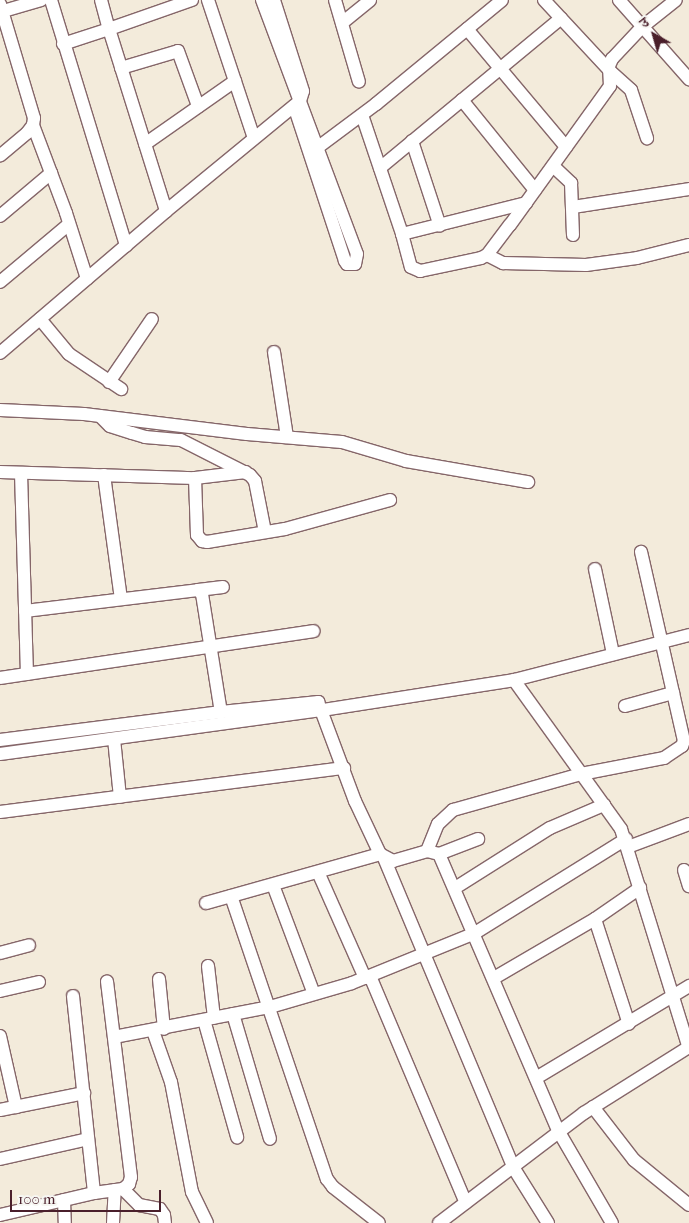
<!DOCTYPE html>
<meta charset="utf-8">
<style>
body{margin:0}
#map{position:relative;width:689px;height:1223px;overflow:hidden;background:#f3ebdb;font-family:"IM FELL French Canon","Noto Serif Devanagari",serif}
div>[style]{position:absolute}
[style*='--x']{left:calc(var(--x)*1px);top:calc(var(--y)*1px);width:calc(var(--w)*1px);rotate:calc(var(--a)*1deg)}
.roads{filter:drop-shadow(1px 0 #856669) drop-shadow(-1px 0 #856669) drop-shadow(0 1px #856669) drop-shadow(0 -1px #856669)}
.minor>*{height:12px;margin:-6px;padding:0 6px;transform-origin:6px;border-radius:6px;background:#fff}
span{translate:-50% -50%;white-space:nowrap;text-align:center;line-height:1.15;-webkit-text-stroke:4px #f6f6f2;paint-order:stroke}
.north{position:absolute;left:629px;top:10px;width:50px;height:50px;-webkit-text-stroke:4px #f6f6f2;paint-order:stroke;rotate:322deg;font-size:14px;font-weight:700;line-height:20px;text-align:center;color:#4a1f2b}
.north::after{content:'';display:block;margin:auto;width:18px;height:22px;background:#4a1f2b;clip-path:polygon(50% 0,100% 100%,50% 72%,0 100%)}
.scale{position:absolute;left:10px;top:1190px;width:151px;height:22px;box-sizing:border-box;border:2px solid #4a1f2b;border-top:0;padding-left:6px;font-size:15px;line-height:18px;white-space:nowrap;color:#4a1f2b;-webkit-text-stroke:4px #f6f6f2;paint-order:stroke}
</style>
<div id="map">
<div class="roads">
<div class="minor">
<i style="--x:51;--y:0;--w:257;--a:73"></i>
<i style="--x:101;--y:0;--w:30;--a:75"></i>
<i style="--x:109;--y:29;--w:88;--a:-19.3"></i>
<i style="--x:208;--y:0;--w:145;--a:71.6"></i>
<i style="--x:262;--y:0;--w:271;--a:69.5"></i>
<i style="--x:357;--y:254;--w:10;--a:101"></i>
<i style="--x:355;--y:264;--w:8;--a:180"></i>
<i style="--x:347;--y:264;--w:4;--a:-124"></i>
<i style="--x:345;--y:261;--w:163;--a:-108.2"></i>
<i style="--x:335;--y:0;--w:85;--a:73.7"></i>
<i style="--x:544;--y:0;--w:98;--a:47.1"></i>
<i style="--x:611;--y:72;--w:27;--a:42"></i>
<i style="--x:631;--y:90;--w:51;--a:71.6"></i>
<i style="--x:619;--y:0;--w:106;--a:48.5"></i>
<i style="--x:0;--y:4;--w:119;--a:73.4"></i>
<i style="--x:34;--y:118;--w:7;--a:98"></i>
<i style="--x:33;--y:125;--w:10;--a:127"></i>
<i style="--x:27;--y:133;--w:35;--a:140"></i>
<i style="--x:0;--y:12;--w:43;--a:-16.3"></i>
<i style="--x:342;--y:23;--w:36;--a:-39"></i>
<i style="--x:467;--y:29;--w:154;--a:50"></i>
<i style="--x:63;--y:44;--w:48;--a:-18.1"></i>
<i style="--x:109;--y:29;--w:191;--a:72.6"></i>
<i style="--x:121;--y:68;--w:59;--a:-16.6"></i>
<i style="--x:178;--y:51;--w:59;--a:70"></i>
<i style="--x:462;--y:100;--w:116;--a:51"></i>
<i style="--x:362;--y:115;--w:126;--a:71.4"></i>
<i style="--x:402;--y:234;--w:34;--a:75"></i>
<i style="--x:411;--y:267;--w:10;--a:24"></i>
<i style="--x:420;--y:271;--w:62;--a:-12"></i>
<i style="--x:481;--y:258;--w:7;--a:-27"></i>
<i style="--x:487;--y:255;--w:38;--a:-53"></i>
<i style="--x:510;--y:225;--w:171;--a:-54.3"></i>
<i style="--x:610;--y:86;--w:20;--a:-93"></i>
<i style="--x:609;--y:66;--w:8;--a:-67"></i>
<i style="--x:612;--y:59;--w:44;--a:-46.8"></i>
<i style="--x:642;--y:27;--w:43;--a:-38.5"></i>
<i style="--x:33;--y:125;--w:94;--a:69.4"></i>
<i style="--x:66;--y:213;--w:69;--a:72.3"></i>
<i style="--x:412;--y:141;--w:89;--a:71.8"></i>
<i style="--x:145;--y:144;--w:110;--a:-35"></i>
<i style="--x:313;--y:151;--w:79;--a:-36.7"></i>
<i style="--x:376;--y:104;--w:163;--a:-39.5"></i>
<i style="--x:553;--y:166;--w:25;--a:43"></i>
<i style="--x:571;--y:183;--w:52;--a:87.8"></i>
<i style="--x:380;--y:168;--w:235;--a:-39.6"></i>
<i style="--x:573;--y:207;--w:117;--a:-8.8"></i>
<i style="--x:0;--y:216;--w:67;--a:-40.1"></i>
<i style="--x:402;--y:234;--w:128;--a:-14"></i>
<i style="--x:487;--y:255;--w:18;--a:27"></i>
<i style="--x:503;--y:263;--w:83;--a:1.4"></i>
<i style="--x:586;--y:265;--w:51;--a:-7.8"></i>
<i style="--x:637;--y:258;--w:54;--a:-14"></i>
<i style="--x:0;--y:282;--w:90;--a:-40"></i>
<i style="--x:40;--y:319;--w:45;--a:50.4"></i>
<i style="--x:69;--y:354;--w:63;--a:33.9"></i>
<i style="--x:274;--y:352;--w:86;--a:81.3"></i>
<i style="--x:0;--y:353;--w:218;--a:-40.5"></i>
<i style="--x:166;--y:211;--w:173;--a:-39.4"></i>
<i style="--x:300;--y:101;--w:10;--a:-73"></i>
<i style="--x:303;--y:91;--w:96;--a:-107.7"></i>
<i style="--x:109;--y:382;--w:76;--a:-55.7"></i>
<i style="--x:0;--y:410;--w:84;--a:2.7"></i>
<i style="--x:84;--y:414;--w:164;--a:7"></i>
<i style="--x:247;--y:434;--w:95;--a:4.8"></i>
<i style="--x:342;--y:442;--w:67;--a:16.5"></i>
<i style="--x:406;--y:461;--w:124;--a:9.8"></i>
<i style="--x:100;--y:416;--w:14;--a:45"></i>
<i style="--x:110;--y:426;--w:23;--a:18"></i>
<i style="--x:132;--y:433;--w:14;--a:17"></i>
<i style="--x:145;--y:437;--w:36;--a:5"></i>
<i style="--x:181;--y:440;--w:77;--a:26.9"></i>
<i style="--x:250;--y:475;--w:8;--a:50"></i>
<i style="--x:255;--y:481;--w:52;--a:78.9"></i>
<i style="--x:0;--y:472;--w:195;--a:1.8"></i>
<i style="--x:195;--y:478;--w:51;--a:-6.7"></i>
<i style="--x:21;--y:473;--w:201;--a:88.3"></i>
<i style="--x:104;--y:475;--w:125;--a:82.2"></i>
<i style="--x:195;--y:478;--w:57;--a:88"></i>
<i style="--x:197;--y:535;--w:8;--a:50"></i>
<i style="--x:202;--y:541;--w:5;--a:11"></i>
<i style="--x:207;--y:542;--w:79;--a:-9.5"></i>
<i style="--x:285;--y:529;--w:109;--a:-15.4"></i>
<i style="--x:595;--y:569;--w:87;--a:78"></i>
<i style="--x:198;--y:590;--w:25;--a:-7"></i>
<i style="--x:25;--y:611;--w:174;--a:-6.9"></i>
<i style="--x:198;--y:590;--w:6;--a:45"></i>
<i style="--x:202;--y:594;--w:120;--a:80.9"></i>
<i style="--x:0;--y:678;--w:317;--a:-8.5"></i>
<i style="--x:514;--y:680;--w:183;--a:54.3"></i>
<i style="--x:621;--y:829;--w:229;--a:72.8"></i>
<i style="--x:625;--y:706;--w:50;--a:-15.2"></i>
<i style="--x:114;--y:739;--w:58;--a:84.1"></i>
<i style="--x:0;--y:740;--w:223;--a:-7.2"></i>
<i style="--x:221;--y:712;--w:98;--a:-5.9"></i>
<i style="--x:318;--y:702;--w:106;--a:69.5"></i>
<i style="--x:355;--y:801;--w:59;--a:64.7"></i>
<i style="--x:380;--y:854;--w:15;--a:28"></i>
<i style="--x:393;--y:861;--w:35;--a:-16"></i>
<i style="--x:427;--y:851;--w:12;--a:14"></i>
<i style="--x:439;--y:854;--w:303;--a:66.7"></i>
<i style="--x:559;--y:1132;--w:105;--a:59.8"></i>
<i style="--x:0;--y:754;--w:326;--a:-7.8"></i>
<i style="--x:323;--y:710;--w:193;--a:-8.9"></i>
<i style="--x:514;--y:680;--w:181;--a:-14.4"></i>
<i style="--x:0;--y:812;--w:347;--a:-7.3"></i>
<i style="--x:628;--y:847;--w:65;--a:-20.7"></i>
<i style="--x:427;--y:851;--w:29;--a:-68"></i>
<i style="--x:438;--y:824;--w:21;--a:-43"></i>
<i style="--x:453;--y:810;--w:133;--a:-15.7"></i>
<i style="--x:581;--y:774;--w:85;--a:-10.9"></i>
<i style="--x:664;--y:758;--w:22;--a:-34"></i>
<i style="--x:682;--y:746;--w:5;--a:-68"></i>
<i style="--x:684;--y:741;--w:194;--a:-102.8"></i>
<i style="--x:439;--y:854;--w:42;--a:-21"></i>
<i style="--x:384;--y:858;--w:335;--a:67.3"></i>
<i style="--x:513;--y:1167;--w:66;--a:58"></i>
<i style="--x:684;--y:870;--w:17;--a:73"></i>
<i style="--x:318;--y:872;--w:116;--a:66.1"></i>
<i style="--x:273;--y:885;--w:116;--a:69.4"></i>
<i style="--x:455;--y:888;--w:112;--a:-32.3"></i>
<i style="--x:550;--y:828;--w:59;--a:-23.1"></i>
<i style="--x:231;--y:896;--w:299;--a:71.3"></i>
<i style="--x:327;--y:1179;--w:10;--a:53"></i>
<i style="--x:333;--y:1187;--w:58;--a:38"></i>
<i style="--x:206;--y:903;--w:181;--a:-15.7"></i>
<i style="--x:595;--y:919;--w:110;--a:72.1"></i>
<i style="--x:0;--y:953;--w:30;--a:-15"></i>
<i style="--x:208;--y:966;--w:52;--a:83.4"></i>
<i style="--x:370;--y:976;--w:246;--a:67.1"></i>
<i style="--x:494;--y:978;--w:117;--a:-30.3"></i>
<i style="--x:595;--y:919;--w:55;--a:-34.6"></i>
<i style="--x:159;--y:979;--w:50;--a:84.3"></i>
<i style="--x:0;--y:991;--w:40;--a:-13"></i>
<i style="--x:73;--y:996;--w:198;--a:83.9"></i>
<i style="--x:233;--y:1014;--w:130;--a:73.5"></i>
<i style="--x:204;--y:1020;--w:122;--a:74.2"></i>
<i style="--x:153;--y:1031;--w:54;--a:70.6"></i>
<i style="--x:171;--y:1082;--w:112;--a:79.2"></i>
<i style="--x:192;--y:1192;--w:34;--a:64"></i>
<i style="--x:0;--y:1036;--w:73;--a:77.3"></i>
<i style="--x:114;--y:1037;--w:159;--a:-10.9"></i>
<i style="--x:270;--y:1007;--w:85;--a:-16.3"></i>
<i style="--x:352;--y:983;--w:133;--a:-22.1"></i>
<i style="--x:475;--y:933;--w:178;--a:-31.9"></i>
<i style="--x:536;--y:1078;--w:179;--a:-31"></i>
<i style="--x:593;--y:1107;--w:67;--a:52.3"></i>
<i style="--x:634;--y:1160;--w:71;--a:39.3"></i>
<i style="--x:0;--y:1110;--w:86;--a:-11.4"></i>
<i style="--x:0;--y:1159;--w:90;--a:-12.8"></i>
<i style="--x:123;--y:1189;--w:23;--a:45"></i>
<i style="--x:139;--y:1205;--w:21;--a:11"></i>
<i style="--x:160;--y:1209;--w:7;--a:56"></i>
<i style="--x:164;--y:1215;--w:8;--a:83"></i>
<i style="--x:64;--y:1200;--w:23;--a:88"></i>
<i style="--x:0;--y:1215;--w:97;--a:-13.2"></i>
<i style="--x:94;--y:1193;--w:29;--a:-8"></i>
<i style="--x:123;--y:1189;--w:8;--a:-40"></i>
<i style="--x:129;--y:1184;--w:7;--a:-74"></i>
<i style="--x:131;--y:1177;--w:197;--a:-97"></i>
<i style="--x:113;--y:1223;--w:33;--a:-87"></i>
<i style="--x:439;--y:1223;--w:182;--a:-37.2"></i>
<i style="--x:584;--y:1113;--w:124;--a:-32.2"></i>
</div>
</div>
<div class="north">उ</div>
<div class="scale">100 m</div>
</div>
